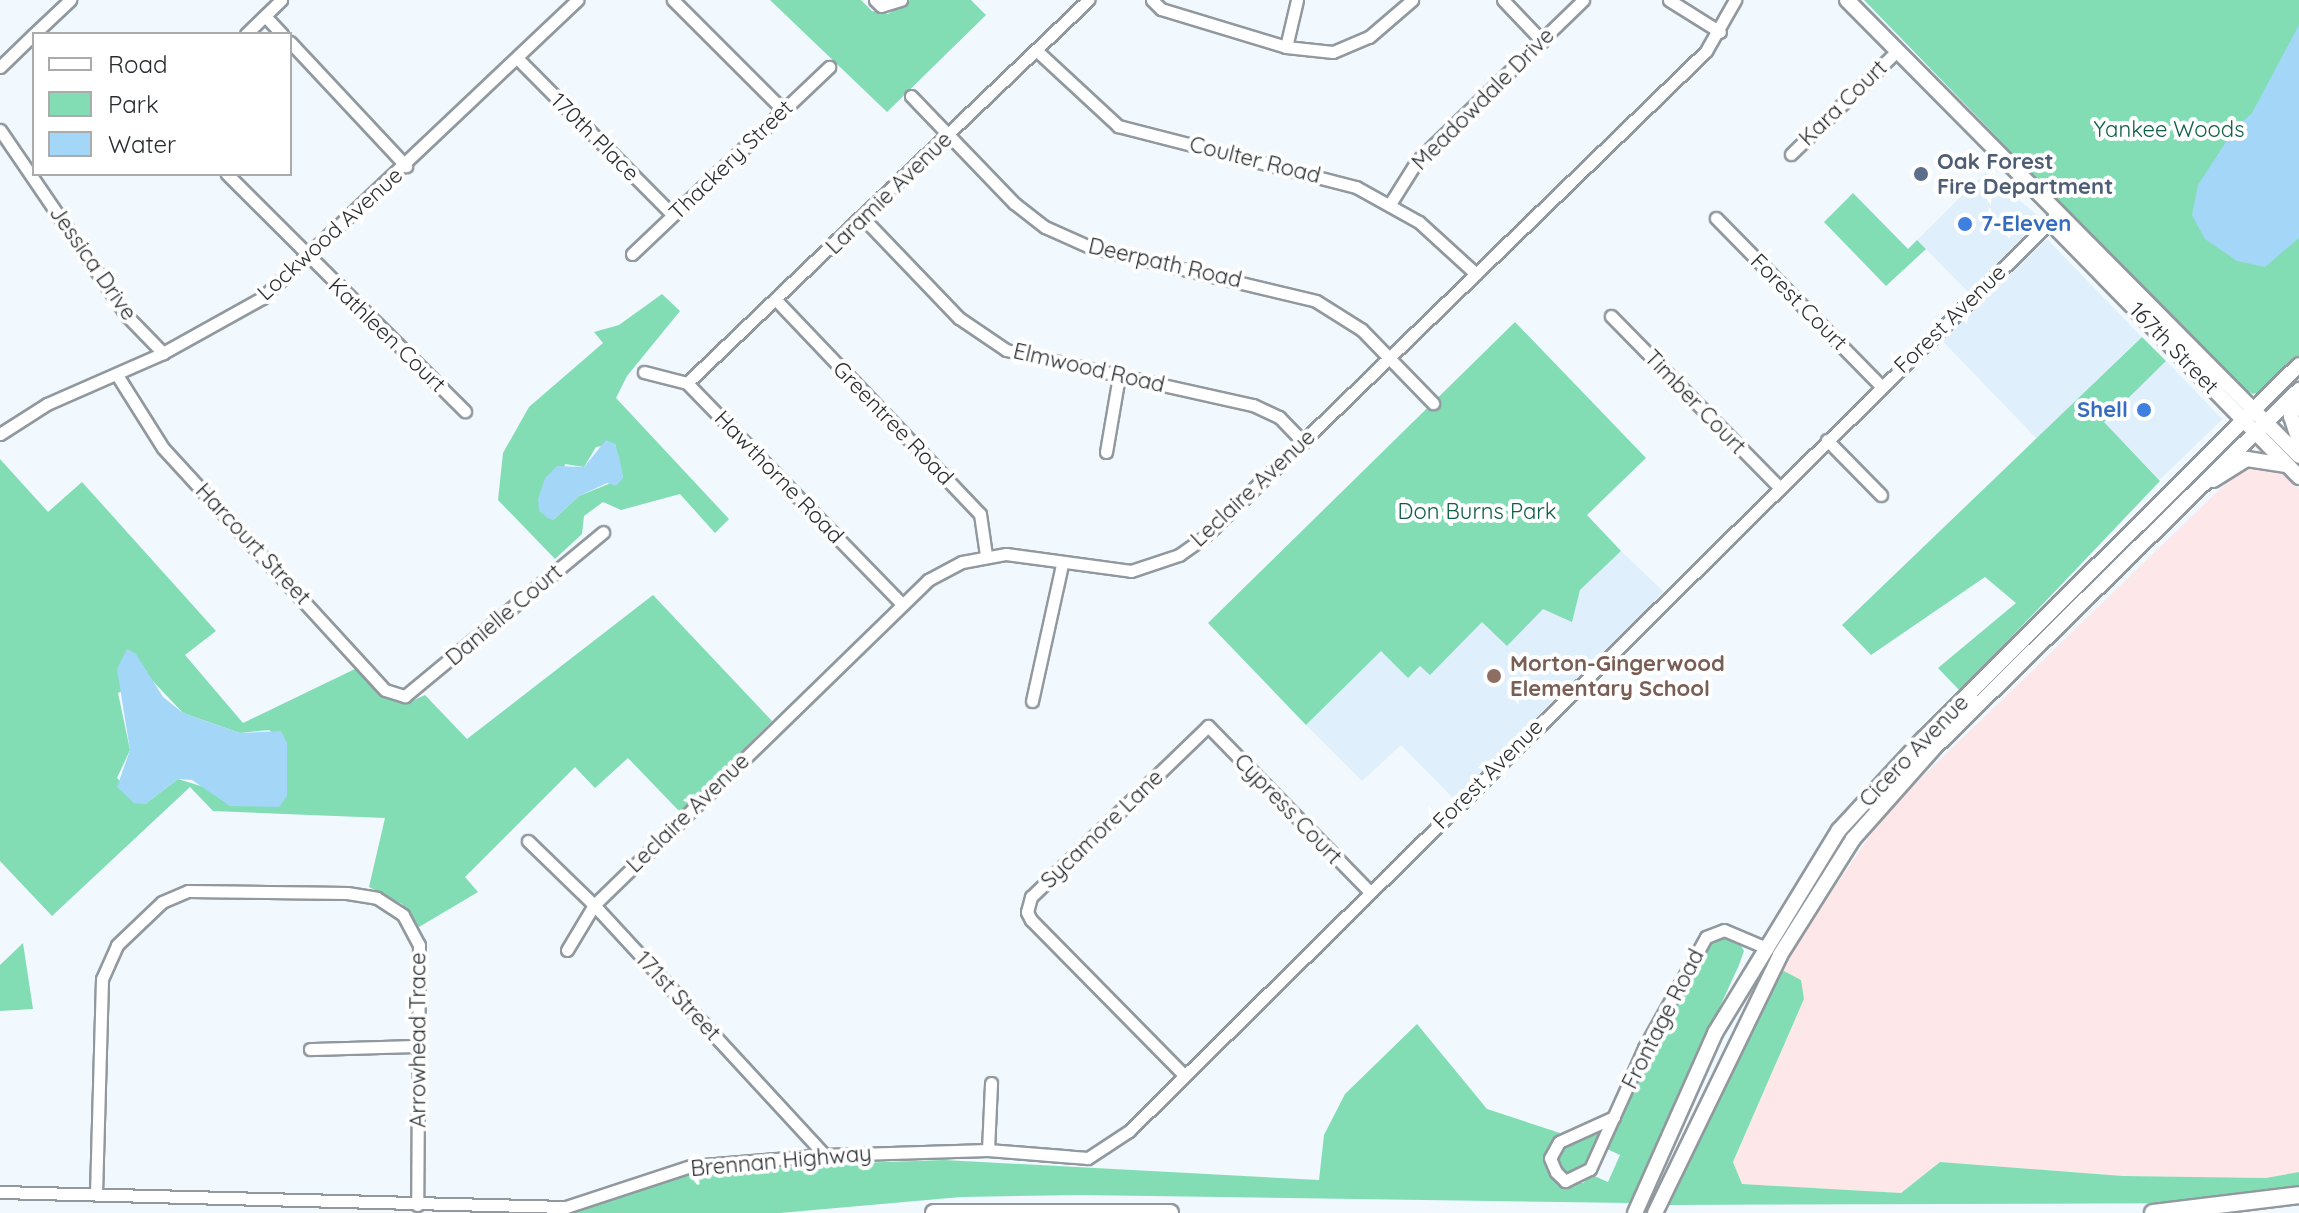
<!DOCTYPE html>
<style>
body{margin:0}
#map{position:relative;width:2299px;height:1213px;overflow:hidden;background:#f1f8fe;font-family:Quicksand,sans-serif}
div>[style]{position:absolute}
[style*='--x']{left:calc(var(--x)*1px);top:calc(var(--y)*1px);width:calc(var(--w)*1px);rotate:calc(var(--a)*1deg)}
.built>*{inset:0;background:#dfeffb;transform-origin:0 0}
.industrial>*{inset:0;background:#fde7e8}
.green>*{inset:0;background:#82ddb5}
.water>*{inset:0;background:#a4d6f7}
.roads{filter:drop-shadow(2px 0 #91999f) drop-shadow(-2px 0 #91999f) drop-shadow(0 2px #91999f) drop-shadow(0 -2px #91999f)}
.minor>*{height:11px;margin:-5.5px;padding:0 5.5px;transform-origin:5.5px;border-radius:5.5px;background:#fff}
.major>*{height:14px;margin:-7px;padding:0 7px;transform-origin:7px;border-radius:7px;background:#fff}
.highway>*{height:16px;margin:-8px;padding:0 8px;transform-origin:8px;border-radius:8px;background:#fff}
.dots>*{width:22px;height:22px;translate:-50% -50%;box-sizing:border-box;border:4px solid #fff;border-radius:50%}
span{translate:-50% -50%;white-space:nowrap;text-align:center;line-height:1.15;-webkit-text-stroke:8px #fff;paint-order:stroke}
.street-label{font-size:22px;color:#292d2f}
.park-label{font-size:22px;color:#0e6045}
.service-label{font-size:22px;color:#4e5e75;font-weight:700}
.left{translate:0 -50%;text-align:left}
.shop-label{font-size:22px;color:#366cbe;font-weight:700}
.right{translate:-100% -50%;text-align:right}
.education-label{font-size:22px;color:#785e54;font-weight:700}
.legend{position:absolute;left:32px;top:32px;width:260px;height:144px;box-sizing:border-box;background:#fff;border:2px solid #a9abac;margin:0;padding:10px 14px;list-style:none;font-size:24px;color:#292d2f}
.legend li{display:flex;align-items:center;gap:16px;height:40px}
.legend b{width:40px;border:2px solid #a9abac}
</style>
<div id="map">
<div class="built">
<i style="clip-path:polygon(1985px 173px,2035px 213px,2038px 221px,1968px 292px,1917px 240px)"></i>
<i style="left:2047px;top:239px;width:136px;height:146px;rotate:46deg"></i>
<i style="left:2166px;top:361px;width:81px;height:87px;rotate:46deg"></i>
<i style="clip-path:polygon(1621px 551px,1664px 592px,1454px 799px,1401px 745px,1362px 781px,1306px 725px,1381px 651px,1409px 677px,1483px 621px,1543px 609px,1580px 590px)"></i>
</div>
<div class="industrial">
<i style="clip-path:polygon(2246px 464px,2281px 472px,2299px 489px,2299px 1172px,2266px 1178px,2123px 1176px,1940px 1162px,1901px 1193px,1742px 1184px,1733px 1162px,1804px 999px,1776px 973px,1886px 812px)"></i>
</div>
<div class="green">
<i style="clip-path:polygon(770px 0,861px 0,872px 11px,888px 14px,910px 0,971px 0,986px 15px,887px 112px)"></i>
<i style="clip-path:polygon(1864px 0,2299px 0,2299px 359px,2268px 390px,2253px 394px,2239px 387px)"></i>
<i style="clip-path:polygon(1853px 193px,1908px 249px,1917px 240px,1926px 249px,1886px 286px,1824px 222px)"></i>
<i style="clip-path:polygon(evenodd,662px 294px,680px 311px,627px 376px,616px 398px,729px 519px,715px 533px,680px 494px,621px 510px,603px 502px,584px 516px,582px 534px,555px 559px,498px 500px,503px 453px,529px 407px,603px 343px,594px 332px,619px 325px,662px 294px,615px 444px,623px 478px,579px 496px,553px 520px,565px 464px,584px 467px,596px 447px,615px 444px)"></i>
<i style="clip-path:polygon(1515px 322px,1646px 458px,1587px 515px,1621px 551px,1580px 590px,1572px 622px,1543px 609px,1507px 646px,1482px 622px,1430px 675px,1420px 666px,1408px 678px,1381px 651px,1306px 725px,1208px 623px)"></i>
<i style="clip-path:polygon(2142px 337px,2166px 361px,2104px 422px,2160px 481px,1960px 691px,1938px 668px,2016px 603px,1985px 577px,1871px 655px,1842px 625px)"></i>
<i style="clip-path:polygon(evenodd,0 459px,48px 512px,82px 482px,216px 631px,185px 655px,243px 723px,357px 668px,385px 697px,410px 702px,425px 695px,467px 739px,653px 595px,772px 721px,680px 812px,628px 758px,595px 788px,575px 767px,465px 877px,478px 892px,419px 927px,402px 904px,369px 887px,385px 818px,213px 811px,190px 787px,52px 916px,0 861px,0 459px,149px 677px,183px 713px,240px 733px,269px 730px,287px 743px,287px 796px,230px 806px,207px 788px,178px 779px,145px 804px,117px 778px,130px 750px,118px 693px,149px 677px)"></i>
<i style="clip-path:polygon(1727px 937px,1737px 938px,1744px 951px,1739px 965px,1630px 1203px,1080px 1195px,961px 1197px,780px 1213px,554px 1213px,690px 1174px,768px 1166px,944px 1160px,1319px 1180px,1324px 1135px,1345px 1094px,1417px 1024px,1487px 1109px,1563px 1134px,1548px 1149px,1545px 1162px,1558px 1181px,1583px 1183px,1592px 1175px,1608px 1182px,1620px 1155px,1607px 1149px,1680px 992px,1714px 940px)"></i>
<i style="clip-path:polygon(23px 943px,33px 1009px,0 1011px,0 965px)"></i>
<i style="clip-path:polygon(1784px 971px,1801px 980px,1804px 999px,1733px 1162px,1742px 1184px,1901px 1193px,1940px 1162px,2123px 1176px,2266px 1178px,2299px 1172px,2299px 1189px,2224px 1203px,1668px 1205px,1722px 1081px,1776px 973px)"></i>
<i style="clip-path:polygon(1604px 1127px,1583px 1168px,1574px 1174px,1560px 1169px,1559px 1148px)"></i>
</div>
<div class="water">
<i style="clip-path:polygon(2299px 25px,2299px 238px,2265px 267px,2237px 261px,2205px 239px,2192px 215px,2198px 185px,2233px 131px,2252px 113px)"></i>
<i style="clip-path:polygon(606px 440px,615px 444px,620px 460px,623px 478px,616px 486px,607px 483px,579px 496px,553px 520px,548px 518px,539px 511px,538px 499px,545px 478px,557px 466px,584px 467px)"></i>
<i style="clip-path:polygon(127px 649px,136px 654px,163px 697px,183px 713px,240px 733px,281px 731px,287px 743px,287px 796px,279px 807px,230px 806px,192px 780px,178px 779px,145px 804px,134px 803px,117px 787px,130px 750px,117px 669px)"></i>
</div>
<div class="roads">
<div class="minor">
<i style="--x:673;--y:0;--w:156;--a:45"></i>
<i style="--x:875;--y:0;--w:8;--a:45"></i>
<i style="--x:881;--y:6;--w:21;--a:-17"></i>
<i style="--x:1152;--y:0;--w:13;--a:45"></i>
<i style="--x:1161;--y:9;--w:131;--a:16.9"></i>
<i style="--x:1286;--y:47;--w:47;--a:6.1"></i>
<i style="--x:1333;--y:52;--w:39;--a:-23"></i>
<i style="--x:1369;--y:37;--w:57;--a:-40.7"></i>
<i style="--x:1503;--y:0;--w:57;--a:46.4"></i>
<i style="--x:1669;--y:0;--w:60;--a:32.1"></i>
<i style="--x:265;--y:16;--w:25;--a:47"></i>
<i style="--x:34;--y:34;--w:50;--a:-43.4"></i>
<i style="--x:246;--y:34;--w:49;--a:-44.2"></i>
<i style="--x:290;--y:42;--w:170;--a:46.9"></i>
<i style="--x:1286;--y:47;--w:48;--a:-76.8"></i>
<i style="--x:1036;--y:50;--w:112;--a:42.8"></i>
<i style="--x:1118;--y:126;--w:246;--a:14.4"></i>
<i style="--x:1356;--y:187;--w:72;--a:29.1"></i>
<i style="--x:1419;--y:222;--w:77;--a:42.4"></i>
<i style="--x:517;--y:58;--w:221;--a:45.2"></i>
<i style="--x:0;--y:67;--w:47;--a:-44.1"></i>
<i style="--x:911;--y:96;--w:149;--a:46.1"></i>
<i style="--x:1014;--y:203;--w:39;--a:38"></i>
<i style="--x:1045;--y:227;--w:49;--a:24"></i>
<i style="--x:1090;--y:247;--w:232;--a:13.4"></i>
<i style="--x:1316;--y:301;--w:54;--a:32.2"></i>
<i style="--x:1362;--y:330;--w:102;--a:45.8"></i>
<i style="--x:0;--y:130;--w:225;--a:55.7"></i>
<i style="--x:127;--y:316;--w:52;--a:45.8"></i>
<i style="--x:1791;--y:154;--w:146;--a:-44.2"></i>
<i style="--x:227;--y:174;--w:336;--a:44.9"></i>
<i style="--x:1390;--y:204;--w:51;--a:-57.9"></i>
<i style="--x:1417;--y:161;--w:231;--a:-44.1"></i>
<i style="--x:863;--y:218;--w:139;--a:46.2"></i>
<i style="--x:959;--y:318;--w:57;--a:34.2"></i>
<i style="--x:1006;--y:350;--w:253;--a:12.6"></i>
<i style="--x:1253;--y:405;--w:29;--a:25"></i>
<i style="--x:1279;--y:417;--w:35;--a:46"></i>
<i style="--x:1716;--y:218;--w:235;--a:45.5"></i>
<i style="--x:632;--y:254;--w:272;--a:-43.5"></i>
<i style="--x:777;--y:301;--w:294;--a:46.4"></i>
<i style="--x:980;--y:514;--w:41;--a:81.7"></i>
<i style="--x:1611;--y:316;--w:240;--a:45.5"></i>
<i style="--x:644;--y:372;--w:44;--a:14.3"></i>
<i style="--x:687;--y:383;--w:308;--a:45.8"></i>
<i style="--x:117;--y:375;--w:86;--a:57.8"></i>
<i style="--x:163;--y:448;--w:328;--a:47.5"></i>
<i style="--x:385;--y:690;--w:21;--a:17"></i>
<i style="--x:405;--y:696;--w:257;--a:-39.6"></i>
<i style="--x:687;--y:383;--w:555;--a:-43.68"></i>
<i style="--x:0;--y:434;--w:56;--a:-32.6"></i>
<i style="--x:47;--y:404;--w:127;--a:-23.7"></i>
<i style="--x:163;--y:353;--w:113;--a:-29.1"></i>
<i style="--x:262;--y:298;--w:434;--a:-43.4"></i>
<i style="--x:1827;--y:440;--w:77;--a:45.5"></i>
<i style="--x:1106;--y:452;--w:77;--a:-80.3"></i>
<i style="--x:1032;--y:701;--w:140;--a:-77.6"></i>
<i style="--x:528;--y:841;--w:92;--a:44.1"></i>
<i style="--x:594;--y:905;--w:340;--a:47.3"></i>
<i style="--x:567;--y:950;--w:52;--a:-59"></i>
<i style="--x:594;--y:905;--w:466;--a:-44.2"></i>
<i style="--x:928;--y:580;--w:38;--a:-28"></i>
<i style="--x:962;--y:562;--w:45;--a:-10.3"></i>
<i style="--x:1006;--y:554;--w:126;--a:7.7"></i>
<i style="--x:1131;--y:571;--w:51;--a:-18.4"></i>
<i style="--x:1179;--y:555;--w:29;--a:-35"></i>
<i style="--x:1203;--y:538;--w:700;--a:-44.07"></i>
<i style="--x:1706;--y:51;--w:59;--a:-60.4"></i>
<i style="--x:310;--y:1049;--w:108;--a:-1.6"></i>
<i style="--x:1183;--y:1074;--w:216;--a:-134.6"></i>
<i style="--x:1031;--y:920;--w:9;--a:-117"></i>
<i style="--x:1027;--y:912;--w:16;--a:-75"></i>
<i style="--x:1031;--y:897;--w:246;--a:-44"></i>
<i style="--x:1208;--y:726;--w:231;--a:45.7"></i>
<i style="--x:1614;--y:1117;--w:60;--a:155.6"></i>
<i style="--x:1559;--y:1142;--w:18;--a:119"></i>
<i style="--x:1550;--y:1158;--w:15;--a:67"></i>
<i style="--x:1556;--y:1172;--w:13;--a:45"></i>
<i style="--x:1565;--y:1181;--w:28;--a:-26"></i>
<i style="--x:1590;--y:1169;--w:90;--a:-65.7"></i>
<i style="--x:1627;--y:1087;--w:43;--a:-66.4"></i>
<i style="--x:1644;--y:1048;--w:127;--a:-60.8"></i>
<i style="--x:1706;--y:937;--w:19;--a:-21"></i>
<i style="--x:1724;--y:930;--w:43;--a:23"></i>
<i style="--x:988;--y:1150;--w:67;--a:-87.4"></i>
<i style="--x:0;--y:1192;--w:566;--a:1.52"></i>
<i style="--x:566;--y:1207;--w:132;--a:-18.2"></i>
<i style="--x:691;--y:1166;--w:134;--a:-4.7"></i>
<i style="--x:825;--y:1155;--w:163;--a:-1.8"></i>
<i style="--x:988;--y:1150;--w:100;--a:4.6"></i>
<i style="--x:1088;--y:1158;--w:49;--a:-33.4"></i>
<i style="--x:1129;--y:1131;--w:1303;--a:-44.63"></i>
<i style="--x:96;--y:1194;--w:215;--a:-88.4"></i>
<i style="--x:102;--y:979;--w:37;--a:-66"></i>
<i style="--x:117;--y:945;--w:62;--a:-43.7"></i>
<i style="--x:162;--y:902;--w:28;--a:-23"></i>
<i style="--x:188;--y:891;--w:159;--a:0.7"></i>
<i style="--x:347;--y:893;--w:30;--a:9"></i>
<i style="--x:377;--y:898;--w:31;--a:33"></i>
<i style="--x:403;--y:915;--w:34;--a:62"></i>
<i style="--x:419;--y:945;--w:260;--a:90.4"></i>
</div>
<div class="major">
<i style="--x:1847;--y:0;--w:642;--a:45.25"></i>
<i style="--x:2056;--y:216;--w:15;--a:79"></i>
<i style="--x:2059;--y:231;--w:344;--a:45.7"></i>
<i style="--x:2299;--y:396;--w:22;--a:112"></i>
<i style="--x:2291;--y:416;--w:26;--a:72"></i>
<i style="--x:2213;--y:480;--w:40;--a:-32"></i>
<i style="--x:2247;--y:459;--w:38;--a:9"></i>
<i style="--x:1635;--y:1213;--w:197;--a:-66"></i>
<i style="--x:1715;--y:1033;--w:238;--a:-58.6"></i>
<i style="--x:1839;--y:830;--w:124;--a:-47.3"></i>
<i style="--x:1923;--y:739;--w:530;--a:-44.85"></i>
<i style="--x:1655;--y:1213;--w:287;--a:-64.1"></i>
<i style="--x:1780;--y:955;--w:137;--a:-57.8"></i>
<i style="--x:1853;--y:839;--w:120;--a:-48.4"></i>
<i style="--x:1933;--y:749;--w:513;--a:-44.45"></i>
</div>
<div class="highway">
<i style="--x:934;--y:1213;--w:236;--a:0"></i>
<i style="--x:2153;--y:1213;--w:147;--a:-7"></i>
</div>
</div>
<div class="dots">
<i style="left:1921px;top:174px;background:#5c6f8a"></i>
<i style="left:1965px;top:224px;background:#3f7fe0"></i>
<i style="left:2144px;top:410px;background:#3f7fe0"></i>
<i style="left:1494px;top:676px;background:#8d6e63"></i>
</div>
<div class="street-label">
<span style="left:1483px;top:99px;rotate:-45deg">Meadowdale Drive</span>
<span style="left:1843px;top:103px;rotate:-44deg">Kara Court</span>
<span style="left:595px;top:137px;rotate:45deg">170th Place</span>
<span style="left:731px;top:160px;rotate:-44deg">Thackery Street</span>
<span style="left:1255px;top:160px;rotate:14deg">Coulter Road</span>
<span style="left:889px;top:193px;rotate:-44deg">Laramie Avenue</span>
<span style="left:330px;top:234px;rotate:-42deg">Lockwood Avenue</span>
<span style="left:93px;top:263px;rotate:55deg">Jessica Drive</span>
<span style="left:1165px;top:263px;rotate:13deg">Deerpath Road</span>
<span style="left:1799px;top:302px;rotate:45deg">Forest Court</span>
<span style="left:1950px;top:319px;rotate:-44deg">Forest Avenue</span>
<span style="left:387px;top:335px;rotate:44deg">Kathleen Court</span>
<span style="left:2174px;top:348px;rotate:46deg">167th Street</span>
<span style="left:1089px;top:368px;rotate:13deg">Elmwood Road</span>
<span style="left:1695px;top:402px;rotate:46deg">Timber Court</span>
<span style="left:893px;top:423px;rotate:46deg">Greentree Road</span>
<span style="left:779px;top:477px;rotate:46deg">Hawthorne Road</span>
<span style="left:1253px;top:488px;rotate:-43deg">Leclaire Avenue</span>
<span style="left:253px;top:544px;rotate:47deg">Harcourt Street</span>
<span style="left:504px;top:615px;rotate:-40deg">Danielle Court</span>
<span style="left:1914px;top:751px;rotate:-46deg">Cicero Avenue</span>
<span style="left:1488px;top:774px;rotate:-45deg">Forest Avenue</span>
<span style="left:1288px;top:809px;rotate:46deg">Cypress Court</span>
<span style="left:688px;top:813px;rotate:-44deg">Leclaire Avenue</span>
<span style="left:1102px;top:829px;rotate:-44deg">Sycamore Lane</span>
<span style="left:678px;top:996px;rotate:47deg">171st Street</span>
<span style="left:1663px;top:1019px;rotate:-63deg">Frontage Road</span>
<span style="left:418px;top:1040px;rotate:-90deg">Arrowhead Trace</span>
<span style="left:781px;top:1161px;rotate:-5deg">Brennan Highway</span>
</div>
<div class="park-label">
<span style="left:2169px;top:130px">Yankee Woods</span>
<span style="left:1477px;top:512px">Don Burns Park</span>
</div>
<div class="service-label">
<span class="left" style="left:1937px;top:174px">Oak Forest<br>Fire Department</span>
</div>
<div class="shop-label">
<span class="left" style="left:1981px;top:224px">7-Eleven</span>
<span class="right" style="left:2128px;top:410px">Shell</span>
</div>
<div class="education-label">
<span class="left" style="left:1510px;top:676px">Morton-Gingerwood<br>Elementary School</span>
</div>
<ul class="legend">
<li><b style="height:10px;background:#fff"></b>Road</li>
<li><b style="height:22px;background:#82ddb5"></b>Park</li>
<li><b style="height:22px;background:#a4d6f7"></b>Water</li>
</ul>
</div>
